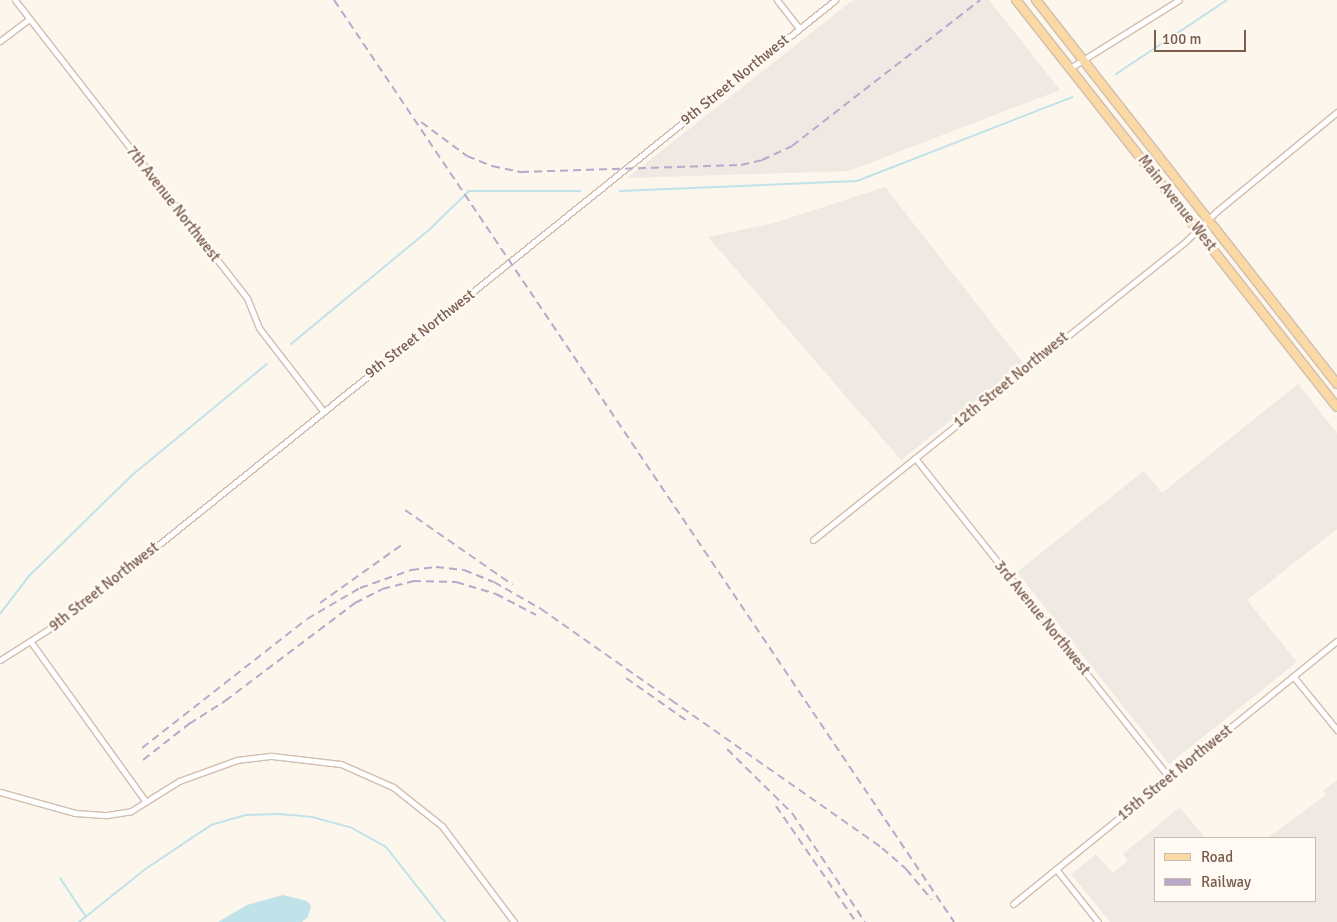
<!DOCTYPE html>
<style>
body{margin:0}
#map{position:relative;width:1337px;height:922px;overflow:hidden;background:#fdf6ec;font-family:Signika,sans-serif}
div>[style]{position:absolute}
[style*='--x']{left:calc(var(--x)*1px);top:calc(var(--y)*1px);width:calc(var(--w)*1px);rotate:calc(var(--a)*1deg)}
.industrial>*{inset:0;background:#efe9e4}
.water>*{inset:0;background:#bfe3e8}
.stream>*{height:2px;margin:-1px;padding:0 1px;transform-origin:1px;border-radius:1px;background:#bfe3e8}
.roads{filter:drop-shadow(1px 0 #d1beb0) drop-shadow(-1px 0 #d1beb0) drop-shadow(0 1px #d1beb0) drop-shadow(0 -1px #d1beb0)}
.street>*{height:5px;margin:-2.5px;padding:0 2.5px;transform-origin:2.5px;border-radius:2.5px;background:#fff}
.primary>*{height:8px;margin:-4px;padding:0 4px;transform-origin:4px;border-radius:4px;background:#fbd9a5}
.rail>*{height:2px;margin-top:-1px;transform-origin:0;background:repeating-linear-gradient(90deg,#b9a8c9 0 8px,transparent 0 13px)}
span{translate:-50% -50%;white-space:nowrap;text-align:center;line-height:1.15;-webkit-text-stroke:5px #fffaf3;paint-order:stroke}
.street-label{font-size:15px;color:#7a5c4d}
.legend{position:absolute;left:1154px;top:837px;width:162px;height:65px;box-sizing:border-box;background:#fffaf3;border:1px solid #cabbb1;margin:0;padding:6px 9px;list-style:none;font-size:15px;color:#7a5c4d}
.legend li{display:flex;align-items:center;gap:10px;height:25px}
.legend b{width:25px;border:1px solid #cabbb1}
.scale{position:absolute;left:1154px;top:30px;width:92px;height:22px;box-sizing:border-box;border:2px solid #7a5c4d;border-top:0;padding-left:6px;font-size:15px;line-height:18px;white-space:nowrap;color:#7a5c4d;-webkit-text-stroke:4px #fffaf3;paint-order:stroke}
</style>
<div id="map">
<div class="industrial">
<i style="clip-path:polygon(853px 0,989px 0,1060px 90px,849px 171px,627px 178px)"></i>
<i style="clip-path:polygon(885px 187px,1023px 363px,901px 460px,708px 237px,774px 223px)"></i>
<i style="clip-path:polygon(1298px 384px,1337px 433px,1337px 529px,1247px 600px,1297px 662px,1169px 764px,1017px 572px,1144px 471px,1162px 493px)"></i>
<i style="clip-path:polygon(1337px 780px,1337px 922px,1110px 922px,1071px 874px,1096px 854px,1113px 873px,1128px 861px,1123px 854px,1180px 807px,1205px 838px,1156px 838px,1156px 901px,1316px 901px,1316px 838px,1267px 838px,1326px 795px,1323px 791px)"></i>
</div>
<div class="water">
<i style="clip-path:polygon(283px 895px,307px 901px,311px 906px,308px 917px,302px 922px,218px 922px,247px 905px)"></i>
</div>
<div class="stream">
<i style="--x:1116;--y:74;--w:133;--a:-33.7"></i>
<i style="--x:620;--y:191;--w:237;--a:-2.4"></i>
<i style="--x:857;--y:181;--w:231;--a:-21.3"></i>
<i style="--x:291;--y:344;--w:180;--a:-39.6"></i>
<i style="--x:430;--y:229;--w:54;--a:-44.3"></i>
<i style="--x:469;--y:191;--w:111;--a:0"></i>
<i style="--x:0;--y:614;--w:48;--a:-52.7"></i>
<i style="--x:29;--y:576;--w:143;--a:-44.4"></i>
<i style="--x:131;--y:476;--w:176;--a:-39.5"></i>
<i style="--x:60;--y:878;--w:47;--a:56.3"></i>
<i style="--x:79;--y:922;--w:87;--a:-38.5"></i>
<i style="--x:147;--y:868;--w:77;--a:-33.9"></i>
<i style="--x:211;--y:825;--w:37;--a:-16"></i>
<i style="--x:247;--y:815;--w:32;--a:-2"></i>
<i style="--x:279;--y:814;--w:33;--a:5"></i>
<i style="--x:312;--y:817;--w:39;--a:15"></i>
<i style="--x:350;--y:827;--w:41;--a:29.1"></i>
<i style="--x:386;--y:847;--w:95;--a:51.8"></i>
</div>
<div class="roads">
<div class="street">
<i style="--x:15;--y:0;--w:378;--a:52.1"></i>
<i style="--x:247;--y:298;--w:32;--a:68"></i>
<i style="--x:259;--y:328;--w:106;--a:52.3"></i>
<i style="--x:777;--y:0;--w:36;--a:52"></i>
<i style="--x:0;--y:41;--w:36;--a:-37"></i>
<i style="--x:1070;--y:68;--w:128;--a:-32"></i>
<i style="--x:915;--y:458;--w:408;--a:51.5"></i>
<i style="--x:813;--y:540;--w:478;--a:-38.7"></i>
<i style="--x:1186;--y:241;--w:43;--a:-44.1"></i>
<i style="--x:1217;--y:211;--w:156;--a:-39.5"></i>
<i style="--x:31;--y:642;--w:197;--a:54.3"></i>
<i style="--x:0;--y:660;--w:67;--a:-32.3"></i>
<i style="--x:57;--y:624;--w:61;--a:-37.1"></i>
<i style="--x:106;--y:587;--w:936;--a:-38.84"></i>
<i style="--x:1293;--y:676;--w:70;--a:50.8"></i>
<i style="--x:0;--y:792;--w:78;--a:15.6"></i>
<i style="--x:75;--y:813;--w:32;--a:4"></i>
<i style="--x:107;--y:815;--w:24;--a:-9"></i>
<i style="--x:131;--y:811;--w:57;--a:-32"></i>
<i style="--x:179;--y:781;--w:62;--a:-19.9"></i>
<i style="--x:237;--y:760;--w:35;--a:-7"></i>
<i style="--x:272;--y:756;--w:69;--a:6.6"></i>
<i style="--x:341;--y:764;--w:57;--a:23.9"></i>
<i style="--x:393;--y:787;--w:63;--a:38.5"></i>
<i style="--x:442;--y:826;--w:120;--a:53.1"></i>
<i style="--x:1056;--y:869;--w:68;--a:51.6"></i>
<i style="--x:1013;--y:904;--w:417;--a:-39.1"></i>
</div>
<div class="primary">
<i style="--x:1016;--y:0;--w:518;--a:51.74"></i>
<i style="--x:1036;--y:0;--w:488;--a:51.9"></i>
</div>
</div>
<div class="rail">
<i style="--x:334;--y:0;--w:1111;--a:56.08"></i>
<i style="--x:421;--y:122;--w:57;--a:36.5"></i>
<i style="--x:467;--y:156;--w:27;--a:22"></i>
<i style="--x:492;--y:166;--w:30;--a:12"></i>
<i style="--x:521;--y:172;--w:220;--a:-1.8"></i>
<i style="--x:741;--y:165;--w:22;--a:-13"></i>
<i style="--x:762;--y:160;--w:33;--a:-25"></i>
<i style="--x:792;--y:146;--w:238;--a:-37.8"></i>
<i style="--x:405;--y:510;--w:131;--a:34.8"></i>
<i style="--x:320;--y:603;--w:102;--a:-35.4"></i>
<i style="--x:626;--y:678;--w:78;--a:35.1"></i>
<i style="--x:189;--y:724;--w:43;--a:-32.6"></i>
<i style="--x:225;--y:701;--w:163;--a:-37"></i>
<i style="--x:355;--y:603;--w:30;--a:-27"></i>
<i style="--x:382;--y:589;--w:32;--a:-14"></i>
<i style="--x:413;--y:581;--w:43;--a:1.3"></i>
<i style="--x:456;--y:582;--w:42;--a:16.7"></i>
<i style="--x:496;--y:594;--w:45;--a:27.7"></i>
<i style="--x:142;--y:748;--w:209;--a:-38"></i>
<i style="--x:307;--y:619;--w:61;--a:-30.3"></i>
<i style="--x:360;--y:588;--w:54;--a:-19.4"></i>
<i style="--x:411;--y:570;--w:25;--a:-7"></i>
<i style="--x:436;--y:567;--w:28;--a:6"></i>
<i style="--x:464;--y:570;--w:32;--a:22"></i>
<i style="--x:494;--y:582;--w:54;--a:29.9"></i>
<i style="--x:541;--y:609;--w:159;--a:35"></i>
<i style="--x:671;--y:700;--w:258;--a:35"></i>
<i style="--x:882;--y:848;--w:32;--a:41"></i>
<i style="--x:906;--y:869;--w:40;--a:50"></i>
<i style="--x:727;--y:749;--w:91;--a:44.6"></i>
<i style="--x:792;--y:813;--w:131;--a:56.2"></i>
<i style="--x:143;--y:760;--w:65;--a:-38.1"></i>
<i style="--x:776;--y:806;--w:141;--a:55.4"></i>
</div>
<div class="street-label">
<span style="left:735px;top:80px;rotate:-39deg">9th Street Northwest</span>
<span style="left:1177px;top:203px;rotate:52deg">Main Avenue West</span>
<span style="left:173px;top:204px;rotate:52deg">7th Avenue Northwest</span>
<span style="left:420px;top:334px;rotate:-38deg">9th Street Northwest</span>
<span style="left:1011px;top:380px;rotate:-39deg">12th Street Northwest</span>
<span style="left:104px;top:587px;rotate:-38deg">9th Street Northwest</span>
<span style="left:1042px;top:618px;rotate:51deg">3rd Avenue Northwest</span>
<span style="left:1175px;top:773px;rotate:-39deg">15th Street Northwest</span>
</div>
<ul class="legend">
<li><b style="height:6px;background:#fbd9a5"></b>Road</li>
<li><b style="height:6px;background:#b9a8c9"></b>Railway</li>
</ul>
<div class="scale">100 m</div>
</div>
